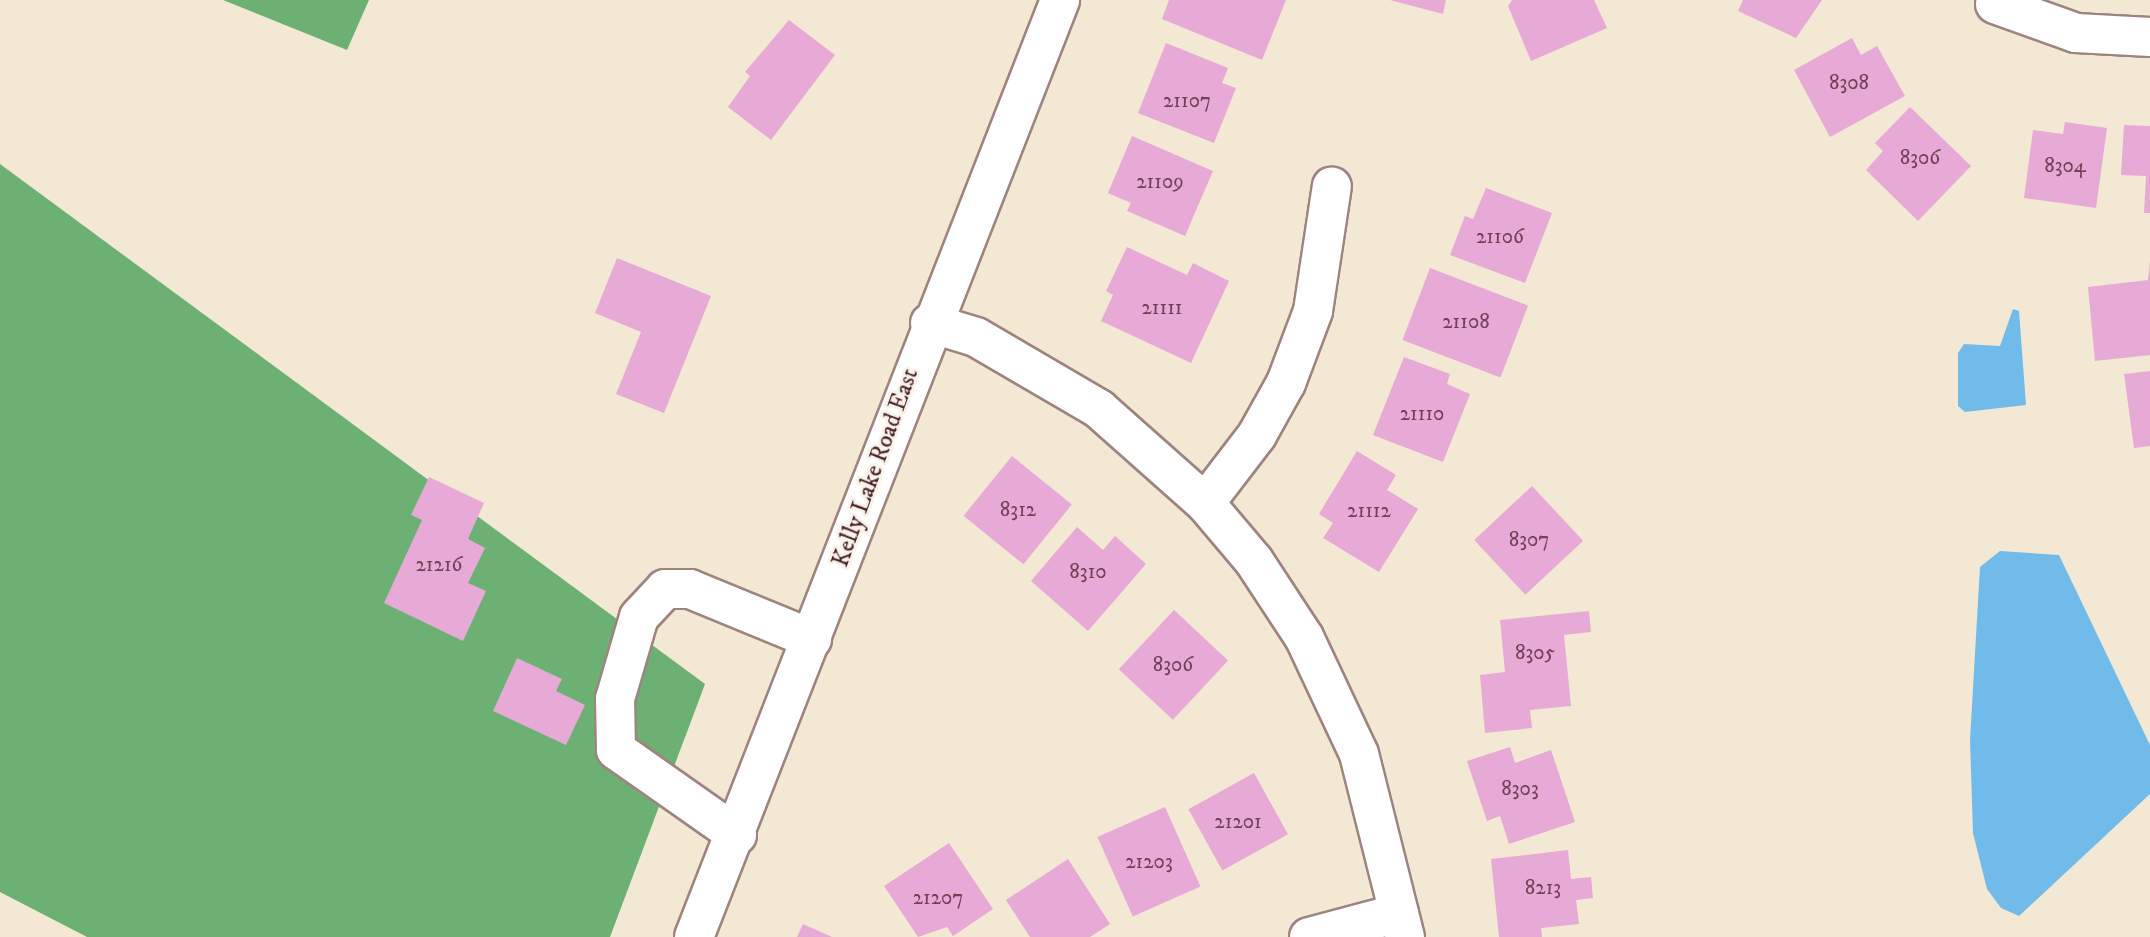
<!DOCTYPE html>
<style>
body{margin:0}
#map{position:relative;width:2150px;height:937px;overflow:hidden;background:#f3e8d3;font-family:"IM FELL DW Pica",serif}
div>[style]{position:absolute}
[style*='--x']{left:calc(var(--x)*1px);top:calc(var(--y)*1px);width:calc(var(--w)*1px);rotate:calc(var(--a)*1deg)}
.forest>*{inset:0;background:#6cb074}
.water>*{inset:0;background:#71bbea}
.building>*{inset:0;background:#e7a9d5;transform-origin:0 0}
.roads{filter:drop-shadow(2px 0 #9e847f) drop-shadow(-2px 0 #9e847f) drop-shadow(0 2px #9e847f) drop-shadow(0 -2px #9e847f)}
.minor>*{height:38px;margin:-19px;padding:0 19px;transform-origin:19px;border-radius:19px;background:#fff}
span{translate:-50% -50%;white-space:nowrap;text-align:center;line-height:1.15;-webkit-text-stroke:6px #f7f3e8;paint-order:stroke}
.number-label{font-size:21px;color:#714256}
.number-label span{-webkit-text-stroke-width:0}
.street-label{font-size:24px;color:#4a1f2b}
</style>
<div id="map">
<div class="forest">
<i style="clip-path:polygon(223px 0,369px 0,347px 50px)"></i>
<i style="clip-path:polygon(0 164px,705px 684px,610px 937px,87px 937px,0 892px)"></i>
</div>
<div class="water">
<i style="clip-path:polygon(2013px 309px,2019px 311px,2026px 405px,1965px 412px,1958px 406px,1958px 353px,1964px 344px,2000px 346px)"></i>
<i style="clip-path:polygon(2000px 551px,2059px 555px,2150px 745px,2150px 794px,2019px 916px,2001px 908px,1987px 889px,1973px 833px,1970px 740px,1980px 567px)"></i>
</div>
<div class="building">
<i style="clip-path:polygon(1169px 0,1286px 0,1262px 60px,1162px 19px)"></i>
<i style="clip-path:polygon(1390px 0,1446px 0,1443px 14px)"></i>
<i style="clip-path:polygon(1512px 0,1594px 0,1607px 28px,1531px 61px,1508px 6px)"></i>
<i style="clip-path:polygon(1743px 0,1822px 0,1796px 38px,1738px 11px)"></i>
<i style="clip-path:polygon(789px 20px,835px 55px,771px 140px,728px 107px,750px 76px,745px 72px)"></i>
<i style="clip-path:polygon(1852px 38px,1861px 55px,1877px 46px,1905px 96px,1830px 137px,1794px 70px)"></i>
<i style="clip-path:polygon(1166px 43px,1228px 68px,1222px 83px,1236px 88px,1214px 143px,1138px 113px)"></i>
<i style="clip-path:polygon(1910px 107px,1971px 166px,1918px 221px,1866px 170px,1883px 151px,1875px 143px)"></i>
<i style="clip-path:polygon(2065px 122px,2107px 128px,2096px 208px,2024px 198px,2033px 130px,2063px 134px)"></i>
<i style="clip-path:polygon(2124px 125px,2150px 126px,2150px 213px,2144px 213px,2146px 176px,2121px 175px)"></i>
<i style="clip-path:polygon(1132px 136px,1213px 171px,1185px 236px,1127px 211px,1131px 203px,1108px 193px)"></i>
<i style="clip-path:polygon(1486px 188px,1552px 213px,1525px 283px,1450px 255px,1465px 216px,1473px 219px)"></i>
<i style="clip-path:polygon(1127px 247px,1187px 275px,1193px 263px,1229px 281px,1191px 363px,1101px 321px,1113px 295px,1106px 291px)"></i>
<i style="clip-path:polygon(617px 258px,711px 296px,664px 413px,616px 394px,641px 332px,595px 313px)"></i>
<i style="clip-path:polygon(2150px 261px,2150px 355px,2095px 361px,2088px 287px,2148px 280px)"></i>
<i style="left:1430px;top:268px;width:105px;height:77px;rotate:21deg"></i>
<i style="clip-path:polygon(1404px 357px,1450px 374px,1447px 384px,1470px 394px,1443px 462px,1373px 435px)"></i>
<i style="clip-path:polygon(2150px 371px,2150px 446px,2134px 448px,2124px 374px)"></i>
<i style="clip-path:polygon(1357px 451px,1396px 475px,1387px 490px,1418px 509px,1379px 572px,1323px 538px,1333px 523px,1319px 514px)"></i>
<i style="left:1012px;top:456px;width:77px;height:77px;rotate:39deg"></i>
<i style="clip-path:polygon(429px 477px,484px 503px,468px 539px,485px 548px,468px 583px,486px 591px,463px 641px,384px 603px,422px 520px,411px 515px)"></i>
<i style="left:1532px;top:486px;width:75px;height:79px;rotate:47deg"></i>
<i style="clip-path:polygon(1077px 527px,1103px 550px,1115px 536px,1146px 564px,1088px 631px,1031px 581px)"></i>
<i style="left:1174px;top:610px;width:74px;height:81px;rotate:43deg"></i>
<i style="clip-path:polygon(1589px 611px,1591px 632px,1564px 635px,1571px 706px,1530px 710px,1532px 728px,1485px 733px,1480px 675px,1505px 672px,1500px 620px)"></i>
<i style="clip-path:polygon(517px 658px,562px 679px,556px 691px,585px 705px,566px 745px,493px 711px)"></i>
<i style="clip-path:polygon(1510px 747px,1515px 763px,1551px 750px,1575px 822px,1509px 844px,1500px 816px,1487px 821px,1467px 761px)"></i>
<i style="left:1254px;top:773px;width:70px;height:75px;rotate:61deg"></i>
<i style="left:1165px;top:807px;width:87px;height:74px;rotate:66deg"></i>
<i style="clip-path:polygon(949px 843px,993px 909px,953px 936px,947px 927px,918px 937px,884px 886px)"></i>
<i style="clip-path:polygon(1568px 850px,1571px 879px,1591px 877px,1593px 898px,1576px 900px,1579px 924px,1541px 928px,1542px 937px,1499px 937px,1491px 859px)"></i>
<i style="clip-path:polygon(1068px 859px,1110px 924px,1090px 937px,1030px 937px,1006px 900px)"></i>
<i style="clip-path:polygon(803px 924px,832px 937px,797px 937px)"></i>
</div>
<div class="roads">
<div class="minor">
<i style="--x:1995;--y:4;--w:86;--a:19.7"></i>
<i style="--x:2076;--y:33;--w:74;--a:3.1"></i>
<i style="--x:930;--y:323;--w:48;--a:16.9"></i>
<i style="--x:976;--y:337;--w:143;--a:30.3"></i>
<i style="--x:1099;--y:409;--w:142;--a:41.6"></i>
<i style="--x:1205;--y:503;--w:76;--a:49.8"></i>
<i style="--x:1254;--y:561;--w:91;--a:56.7"></i>
<i style="--x:1304;--y:637;--w:129;--a:64.8"></i>
<i style="--x:1359;--y:754;--w:189;--a:75.9"></i>
<i style="--x:1205;--y:503;--w:86;--a:-52.6"></i>
<i style="--x:1257;--y:435;--w:60;--a:-60.9"></i>
<i style="--x:1286;--y:383;--w:77;--a:-69.4"></i>
<i style="--x:1313;--y:311;--w:126;--a:-81.4"></i>
<i style="--x:737;--y:835;--w:148;--a:-144.9"></i>
<i style="--x:616;--y:750;--w:51;--a:-91.1"></i>
<i style="--x:615;--y:699;--w:85;--a:-73.7"></i>
<i style="--x:639;--y:617;--w:38;--a:-47"></i>
<i style="--x:665;--y:589;--w:25;--a:0"></i>
<i style="--x:690;--y:589;--w:132;--a:22.3"></i>
<i style="--x:694;--y:937;--w:1006;--a:-68.66"></i>
<i style="--x:1309;--y:937;--w:93;--a:-14.9"></i>
</div>
</div>
<div class="number-label">
<span style="left:1849px;top:83px">8308</span>
<span style="left:1187px;top:101px">21107</span>
<span style="left:1920px;top:158px">8306</span>
<span style="left:2065px;top:166px">8304</span>
<span style="left:1160px;top:182px">21109</span>
<span style="left:1500px;top:237px">21106</span>
<span style="left:1162px;top:308px">21111</span>
<span style="left:1466px;top:322px">21108</span>
<span style="left:1422px;top:414px">21110</span>
<span style="left:1018px;top:510px">8312</span>
<span style="left:1369px;top:511px">21112</span>
<span style="left:1529px;top:540px">8307</span>
<span style="left:439px;top:565px">21216</span>
<span style="left:1088px;top:572px">8310</span>
<span style="left:1535px;top:653px">8305</span>
<span style="left:1173px;top:665px">8306</span>
<span style="left:1520px;top:789px">8303</span>
<span style="left:1238px;top:822px">21201</span>
<span style="left:1149px;top:862px">21203</span>
<span style="left:1543px;top:888px">8213</span>
<span style="left:938px;top:898px">21207</span>
</div>
<div class="street-label">
<span style="left:876px;top:468px;rotate:-70deg">Kelly Lake Road East</span>
</div>
</div>
